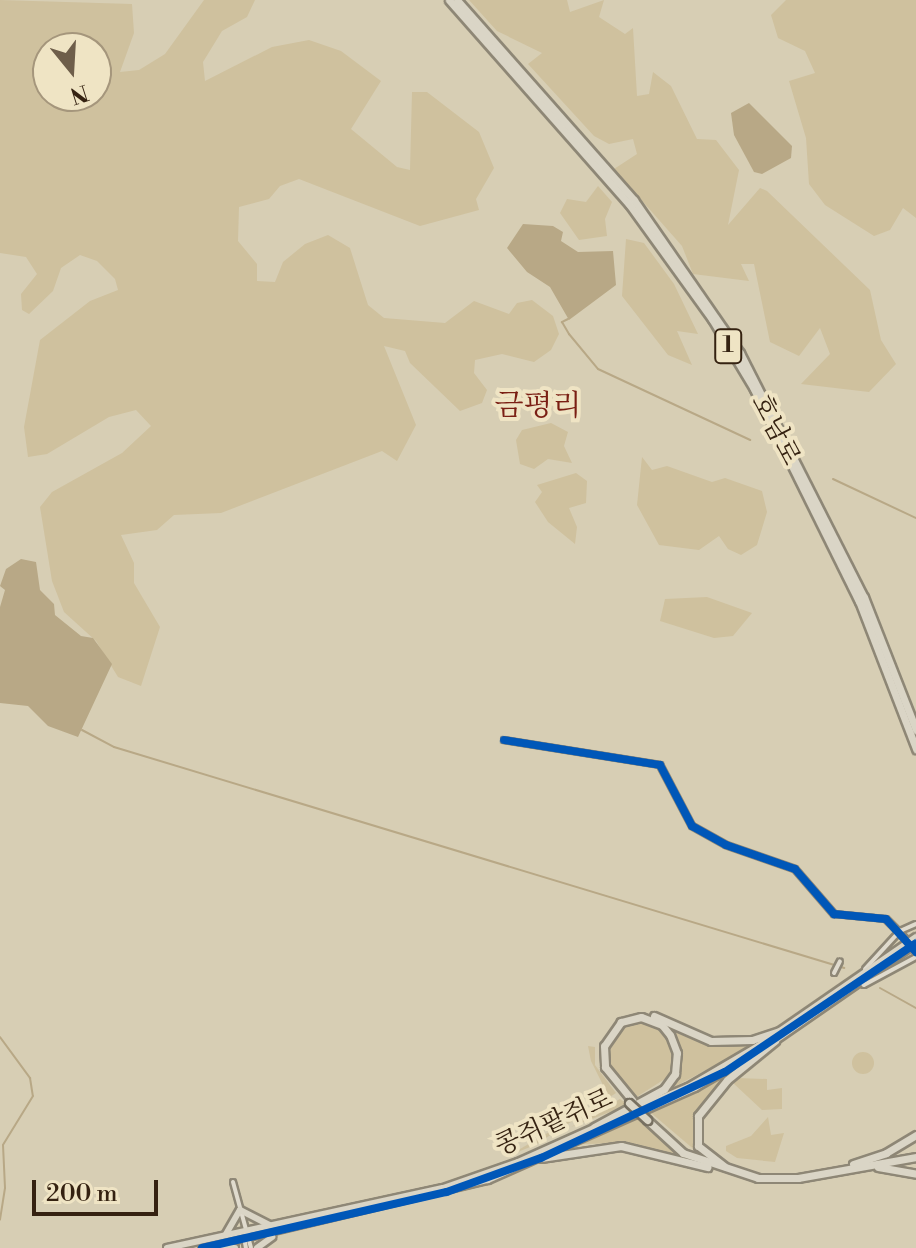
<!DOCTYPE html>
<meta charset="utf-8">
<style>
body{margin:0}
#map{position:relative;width:916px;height:1248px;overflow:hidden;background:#d7ceb4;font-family:"Libre Bodoni","Noto Serif KR",serif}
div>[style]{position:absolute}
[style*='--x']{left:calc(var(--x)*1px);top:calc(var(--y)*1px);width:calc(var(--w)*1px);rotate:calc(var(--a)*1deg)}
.green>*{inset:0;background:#cfc19e}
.round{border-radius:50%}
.water>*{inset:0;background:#b8a886}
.stream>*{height:2px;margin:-1px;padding:0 1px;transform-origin:1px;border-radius:1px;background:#b8a886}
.roads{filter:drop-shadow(2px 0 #8e8776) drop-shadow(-2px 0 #8e8776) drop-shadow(0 2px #8e8776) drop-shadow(0 -2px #8e8776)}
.minor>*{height:4px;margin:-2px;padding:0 2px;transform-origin:2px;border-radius:2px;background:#e0dbce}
.major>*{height:6px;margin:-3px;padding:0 3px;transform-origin:3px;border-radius:3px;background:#dad5c6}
.highway>*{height:7px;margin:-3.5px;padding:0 3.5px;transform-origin:3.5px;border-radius:3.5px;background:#dad5c6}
.bridges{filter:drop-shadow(2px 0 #777061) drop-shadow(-2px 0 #777061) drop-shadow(0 2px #777061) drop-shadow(0 -2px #777061)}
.highway-bridge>*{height:7px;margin:-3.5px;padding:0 3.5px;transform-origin:3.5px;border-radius:3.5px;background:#dad5c6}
.cycleway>*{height:8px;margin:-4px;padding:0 4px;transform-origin:4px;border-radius:4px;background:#0057b8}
span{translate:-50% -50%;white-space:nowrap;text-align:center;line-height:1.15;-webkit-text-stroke:8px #efe4c4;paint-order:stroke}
.shield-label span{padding:2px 6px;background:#efe4c4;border:2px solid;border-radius:6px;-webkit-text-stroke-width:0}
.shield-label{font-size:24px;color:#352211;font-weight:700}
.street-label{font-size:26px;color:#352211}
.quarter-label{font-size:30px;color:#7a1f14}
.north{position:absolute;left:32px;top:32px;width:80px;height:80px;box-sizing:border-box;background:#efe4c4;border:2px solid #a5967c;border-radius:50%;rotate:162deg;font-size:22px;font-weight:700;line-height:32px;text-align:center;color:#352211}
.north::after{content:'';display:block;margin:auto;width:28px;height:36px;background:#6e5e4a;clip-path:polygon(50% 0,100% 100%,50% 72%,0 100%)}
.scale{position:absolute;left:32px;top:1180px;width:126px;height:36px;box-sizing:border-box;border:4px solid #352211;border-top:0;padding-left:10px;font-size:24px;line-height:28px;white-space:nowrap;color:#352211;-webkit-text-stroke:6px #efe4c4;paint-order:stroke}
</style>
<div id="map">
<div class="green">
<i style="clip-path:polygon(evenodd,0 0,132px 4px,134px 33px,120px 72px,139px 70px,165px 54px,204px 0,255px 0,247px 17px,222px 31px,203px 62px,205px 81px,272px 47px,309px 40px,341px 51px,381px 81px,351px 129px,397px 167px,410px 170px,412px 92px,427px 92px,479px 132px,494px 168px,476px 199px,479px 210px,420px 226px,299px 179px,280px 186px,269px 199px,239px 207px,238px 241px,257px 264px,257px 281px,275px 282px,283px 262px,305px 244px,328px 235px,350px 248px,368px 305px,384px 318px,445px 323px,474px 301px,509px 314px,517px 303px,532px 300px,553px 316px,559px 334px,551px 350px,534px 362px,502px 354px,475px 360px,474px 373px,487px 390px,482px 403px,460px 411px,410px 363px,405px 351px,384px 346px,416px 425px,397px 461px,382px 451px,221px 513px,174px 515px,157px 530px,121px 535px,134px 563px,134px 583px,160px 627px,141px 686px,118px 677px,96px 641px,64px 612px,52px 581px,40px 507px,52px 492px,122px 453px,151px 426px,136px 410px,109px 417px,47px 454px,28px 457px,24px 427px,40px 340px,90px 301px,118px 290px,115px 279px,97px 261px,80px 255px,61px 268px,53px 291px,29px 314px,22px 310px,21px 294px,37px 274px,26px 257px,0 253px,0 0,48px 48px,96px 48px,96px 96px,48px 96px,48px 48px)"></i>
<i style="clip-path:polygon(469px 0,567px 0,570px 12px,604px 0,599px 17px,625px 34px,633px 28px,637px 96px,649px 94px,653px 72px,671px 86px,697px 139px,716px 140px,739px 170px,728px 225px,760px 188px,767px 191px,870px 290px,881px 340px,896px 364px,869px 392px,801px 384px,830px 354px,820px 328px,799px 356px,770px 342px,754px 264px,741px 264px,749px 281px,693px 274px,682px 246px,614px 169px,637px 154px,633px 139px,609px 144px,594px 136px,528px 64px,542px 53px,497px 31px)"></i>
<i style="clip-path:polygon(786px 0,916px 0,916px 218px,903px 208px,890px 230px,874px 236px,825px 205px,809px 184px,806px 138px,789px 81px,815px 73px,805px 51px,778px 38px,771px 15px)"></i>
<i style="clip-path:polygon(598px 186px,612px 202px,605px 219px,607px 236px,579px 240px,560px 213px,567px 199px,586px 202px)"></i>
<i style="clip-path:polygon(626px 239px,644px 243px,674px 284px,698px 334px,677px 331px,692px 365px,668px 355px,622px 296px)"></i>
<i style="clip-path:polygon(551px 423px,568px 432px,564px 446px,572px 463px,548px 459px,534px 469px,520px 464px,516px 440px,522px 430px)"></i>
<i style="clip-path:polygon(642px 457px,652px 470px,667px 466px,712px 482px,725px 478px,762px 491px,767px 512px,757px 545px,741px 555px,728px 549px,719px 536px,699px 550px,659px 545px,637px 505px)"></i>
<i style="clip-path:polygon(576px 473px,587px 481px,586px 503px,569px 508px,577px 527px,575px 544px,548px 522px,535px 502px,542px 492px,537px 485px)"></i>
<i style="clip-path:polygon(707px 597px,752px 613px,733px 636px,714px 638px,660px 621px,665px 599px)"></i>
<i style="clip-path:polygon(645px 1019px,664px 1031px,674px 1053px,671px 1075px,635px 1098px,609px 1067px,606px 1051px,611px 1035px,625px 1024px)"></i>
<i style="clip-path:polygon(667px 1025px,709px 1045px,757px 1043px,670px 1089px,682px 1056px)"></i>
<i style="clip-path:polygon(588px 1046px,595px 1047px,595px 1065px,616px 1093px,535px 1145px,508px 1156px,599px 1103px,603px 1085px,591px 1061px)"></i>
<i class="round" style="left:852px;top:1052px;width:22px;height:22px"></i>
<i style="clip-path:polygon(725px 1077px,693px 1122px,697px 1152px,650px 1112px)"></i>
<i style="clip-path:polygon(737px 1078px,767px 1079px,767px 1090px,782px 1088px,782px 1109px,762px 1110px,732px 1082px)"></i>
<i style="clip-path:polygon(620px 1099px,628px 1105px,571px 1127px)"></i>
<i style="clip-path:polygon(768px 1117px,771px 1135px,784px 1133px,775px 1162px,737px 1158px,726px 1151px,726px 1146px,751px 1136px)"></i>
<i style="clip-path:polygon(639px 1118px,686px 1158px,631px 1143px,582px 1144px)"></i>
</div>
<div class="water">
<i style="clip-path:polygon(749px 103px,792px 146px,791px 158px,762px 174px,754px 172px,734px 135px,731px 113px)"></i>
<i style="clip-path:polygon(523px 224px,553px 226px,563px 232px,561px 241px,578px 252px,613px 251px,616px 285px,569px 320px,550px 287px,527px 272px,507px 248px)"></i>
<i style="clip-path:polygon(21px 559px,36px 562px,40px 590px,54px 604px,55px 615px,81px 636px,93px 638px,112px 664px,78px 737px,48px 726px,28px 706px,0 703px,0 607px,5px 590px,0 586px,6px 569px)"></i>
</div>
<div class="stream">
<i style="--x:568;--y:319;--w:7;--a:153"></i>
<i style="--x:562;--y:322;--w:14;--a:60"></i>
<i style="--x:569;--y:334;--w:45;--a:50.4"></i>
<i style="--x:598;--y:369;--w:168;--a:25"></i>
<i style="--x:833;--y:479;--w:92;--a:25.2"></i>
<i style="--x:82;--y:730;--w:36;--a:28"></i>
<i style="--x:114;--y:747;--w:763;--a:16.84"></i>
<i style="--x:880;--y:988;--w:41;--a:29.1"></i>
<i style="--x:0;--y:1037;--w:51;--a:53.8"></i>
<i style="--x:30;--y:1078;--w:18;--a:81"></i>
<i style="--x:33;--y:1096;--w:57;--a:121.5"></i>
<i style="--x:3;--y:1145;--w:43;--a:87.3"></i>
<i style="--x:5;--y:1188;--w:32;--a:99"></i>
</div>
<div class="roads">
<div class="minor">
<i style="--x:504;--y:740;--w:158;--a:9.1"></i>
<i style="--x:660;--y:765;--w:69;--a:62.3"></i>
<i style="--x:692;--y:826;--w:39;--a:29"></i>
<i style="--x:726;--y:845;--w:73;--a:19.2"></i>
<i style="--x:795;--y:869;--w:60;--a:49.1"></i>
<i style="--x:834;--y:914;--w:52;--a:5.5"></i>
<i style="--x:886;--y:919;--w:28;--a:45"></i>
<i style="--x:914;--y:949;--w:4;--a:56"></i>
<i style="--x:865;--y:969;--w:52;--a:-47.4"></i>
<i style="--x:900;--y:931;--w:17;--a:-24"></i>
<i style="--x:834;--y:973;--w:13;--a:-63"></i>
<i style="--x:861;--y:982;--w:4;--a:45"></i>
<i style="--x:864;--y:985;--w:59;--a:-28.3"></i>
<i style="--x:233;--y:1182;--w:68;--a:74.7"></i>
<i style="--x:244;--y:1237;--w:11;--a:80"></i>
</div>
<div class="major">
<i style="--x:773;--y:1042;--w:174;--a:-34.7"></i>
<i style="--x:622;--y:1115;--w:72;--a:-23"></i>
<i style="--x:688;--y:1087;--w:81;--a:-30.4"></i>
<i style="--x:758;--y:1046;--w:192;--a:-34.6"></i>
<i style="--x:226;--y:1234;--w:28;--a:-60"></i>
<i style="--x:240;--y:1210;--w:33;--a:27"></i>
<i style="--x:167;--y:1248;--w:282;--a:-12.3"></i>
<i style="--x:443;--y:1188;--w:79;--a:-19.1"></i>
<i style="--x:518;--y:1162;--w:88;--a:-24.2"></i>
<i style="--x:202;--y:1248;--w:294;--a:-13.4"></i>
<i style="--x:488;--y:1180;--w:227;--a:-24"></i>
<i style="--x:695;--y:1088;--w:72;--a:-30.1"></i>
<i style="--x:219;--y:1248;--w:16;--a:0"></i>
<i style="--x:257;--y:1248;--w:19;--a:-36"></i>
</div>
<div class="highway">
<i style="--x:449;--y:0;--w:272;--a:48.6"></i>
<i style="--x:629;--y:204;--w:142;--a:54.2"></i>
<i style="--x:712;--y:319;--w:82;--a:59"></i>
<i style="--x:754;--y:389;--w:237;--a:63.7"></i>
<i style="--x:859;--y:601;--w:159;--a:68.9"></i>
<i style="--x:457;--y:0;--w:267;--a:48.5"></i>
<i style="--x:634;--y:200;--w:186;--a:55.3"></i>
<i style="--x:740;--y:353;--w:274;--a:63.1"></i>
<i style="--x:864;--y:597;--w:143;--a:68.6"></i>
<i style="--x:654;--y:1016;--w:62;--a:23.7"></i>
<i style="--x:711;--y:1041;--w:41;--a:-1.4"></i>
<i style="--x:752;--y:1040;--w:35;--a:-18"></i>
<i style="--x:647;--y:1120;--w:49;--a:42.5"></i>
<i style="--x:683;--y:1153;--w:79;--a:18.4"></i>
<i style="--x:758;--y:1178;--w:40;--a:0"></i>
<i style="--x:798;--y:1178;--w:120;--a:-10.1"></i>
<i style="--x:594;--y:1127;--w:80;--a:-28.5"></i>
<i style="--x:664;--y:1089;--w:19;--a:-54"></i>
<i style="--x:675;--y:1074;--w:21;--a:-85"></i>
<i style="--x:677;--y:1053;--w:19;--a:-111"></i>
<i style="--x:670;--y:1035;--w:13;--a:-129"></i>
<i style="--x:662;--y:1025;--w:22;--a:-159"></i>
<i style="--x:641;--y:1017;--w:21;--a:166"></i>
<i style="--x:621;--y:1022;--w:29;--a:125"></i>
<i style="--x:604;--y:1046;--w:21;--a:87"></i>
<i style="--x:605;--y:1067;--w:43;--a:50.7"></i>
<i style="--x:541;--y:1158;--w:81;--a:-8.5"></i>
<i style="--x:621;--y:1146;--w:89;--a:13.7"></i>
<i style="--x:853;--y:1164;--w:35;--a:-18"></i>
<i style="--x:886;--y:1153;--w:35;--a:-31"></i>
<i style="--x:724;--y:1166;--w:33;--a:-142"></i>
<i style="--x:698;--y:1146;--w:30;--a:-90"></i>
<i style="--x:698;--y:1116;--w:46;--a:-51.1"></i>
<i style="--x:727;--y:1080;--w:62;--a:-39.1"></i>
<i style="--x:878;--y:1167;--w:39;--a:10"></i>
</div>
</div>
<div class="bridges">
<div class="highway-bridge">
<i style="--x:629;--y:1103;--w:25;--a:43"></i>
</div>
</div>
<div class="cycleway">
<i style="--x:504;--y:740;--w:158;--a:9.1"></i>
<i style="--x:660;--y:765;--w:69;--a:62.3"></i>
<i style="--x:692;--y:826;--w:39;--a:29"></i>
<i style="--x:726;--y:845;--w:73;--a:19.2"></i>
<i style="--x:795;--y:869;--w:60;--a:49.1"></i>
<i style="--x:834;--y:914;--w:52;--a:5.5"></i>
<i style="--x:886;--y:919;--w:45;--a:47.7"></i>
<i style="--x:202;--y:1248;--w:251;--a:-12.9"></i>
<i style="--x:447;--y:1192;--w:100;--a:-19.9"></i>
<i style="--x:541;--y:1158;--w:203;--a:-25.1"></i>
<i style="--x:725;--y:1072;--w:230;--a:-34"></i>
</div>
<div class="shield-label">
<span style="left:728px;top:346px">1</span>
</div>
<div class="street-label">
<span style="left:775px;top:430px;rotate:63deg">호남로</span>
<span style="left:554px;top:1123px;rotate:-24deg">콩쥐팥쥐로</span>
</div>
<div class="quarter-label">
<span style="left:538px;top:406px">금평리</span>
</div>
<div class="north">N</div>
<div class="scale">200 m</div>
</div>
